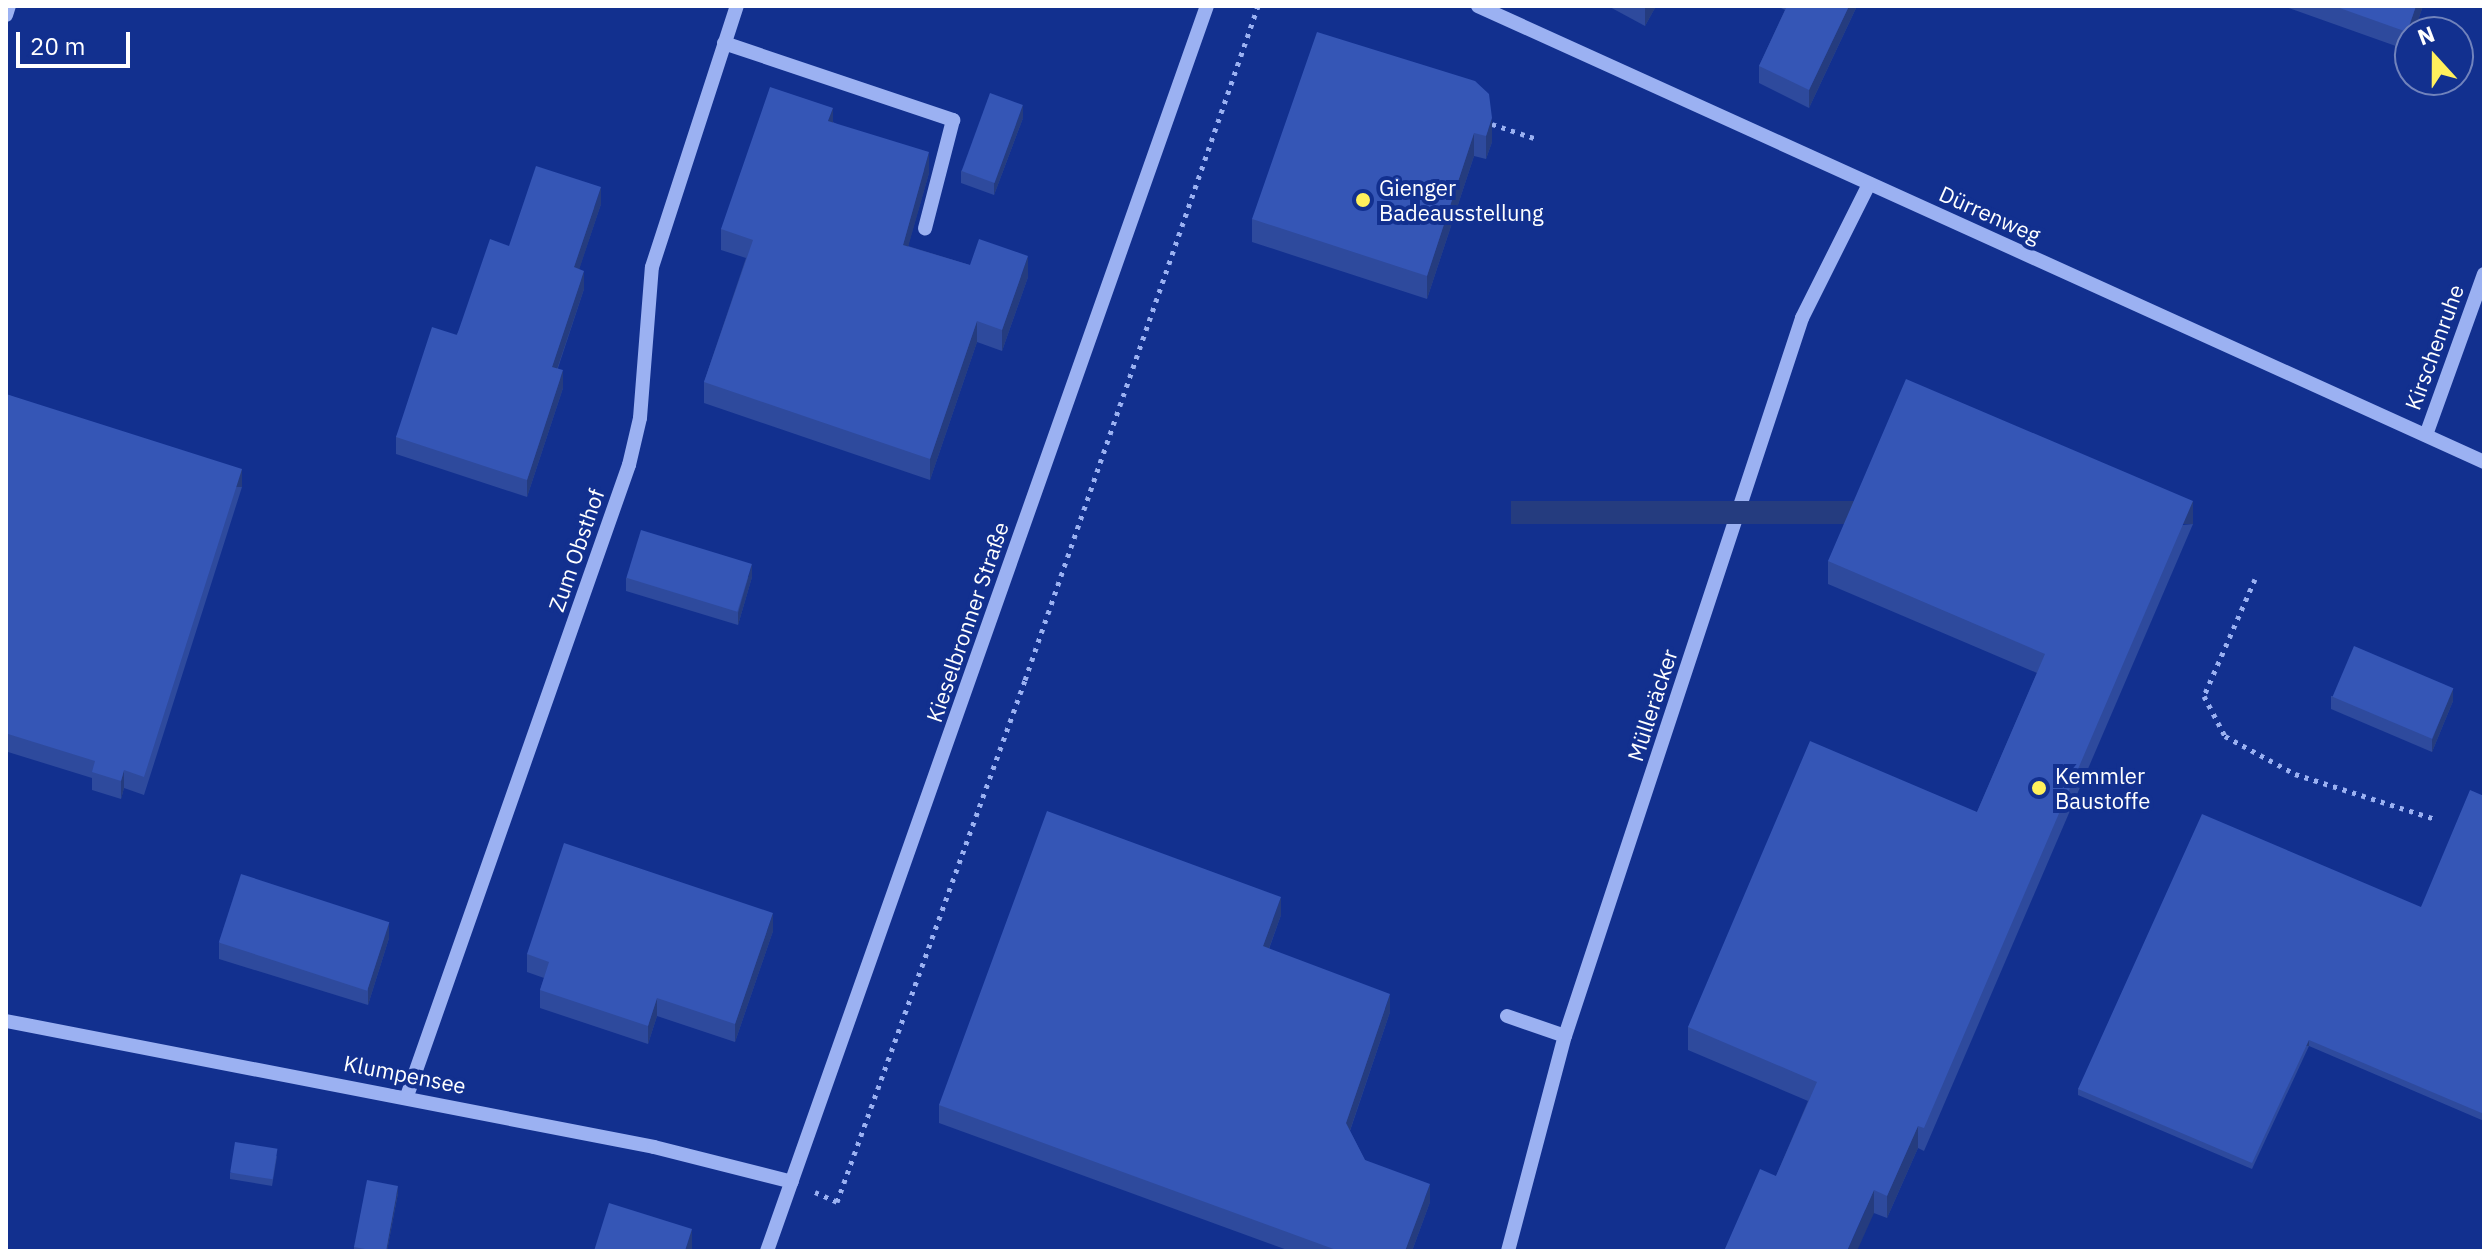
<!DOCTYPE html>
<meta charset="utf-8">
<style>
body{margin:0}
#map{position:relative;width:2490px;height:1257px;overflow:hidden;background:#12308f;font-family:"IBM Plex Sans",sans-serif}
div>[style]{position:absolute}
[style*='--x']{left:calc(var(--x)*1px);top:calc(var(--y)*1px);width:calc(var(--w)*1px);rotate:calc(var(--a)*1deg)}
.path>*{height:5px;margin-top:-2.5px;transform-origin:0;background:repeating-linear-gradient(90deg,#9bb1f2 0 4px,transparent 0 10px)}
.minor>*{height:14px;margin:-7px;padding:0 7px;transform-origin:7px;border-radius:7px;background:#9bb1f2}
.wall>*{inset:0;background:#2e4a9d}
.shaded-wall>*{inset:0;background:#253c7f;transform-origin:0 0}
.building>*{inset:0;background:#3556b6;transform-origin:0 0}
.dots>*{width:22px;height:22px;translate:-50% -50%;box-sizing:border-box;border:4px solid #12308f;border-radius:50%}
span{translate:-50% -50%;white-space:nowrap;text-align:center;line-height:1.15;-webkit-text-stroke:8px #12308f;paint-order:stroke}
.poi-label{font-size:22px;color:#fff}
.left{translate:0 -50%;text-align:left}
.street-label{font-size:22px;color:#fff}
.frame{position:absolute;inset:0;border:8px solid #fff;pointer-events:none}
.north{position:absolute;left:2394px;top:16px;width:80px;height:80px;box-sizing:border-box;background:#12308f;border:2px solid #7183bc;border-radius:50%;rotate:339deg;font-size:22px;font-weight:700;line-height:32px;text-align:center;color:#fff}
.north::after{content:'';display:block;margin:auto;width:28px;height:36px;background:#fff05c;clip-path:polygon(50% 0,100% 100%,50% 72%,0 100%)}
.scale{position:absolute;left:16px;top:32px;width:114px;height:36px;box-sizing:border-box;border:4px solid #fff;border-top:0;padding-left:10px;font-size:24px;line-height:28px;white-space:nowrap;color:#fff;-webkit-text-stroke:6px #12308f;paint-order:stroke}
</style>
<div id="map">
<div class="path">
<i style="--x:1492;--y:124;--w:47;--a:18.4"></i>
<i style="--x:2255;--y:579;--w:128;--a:113.6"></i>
<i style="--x:2204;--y:696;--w:45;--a:62.3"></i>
<i style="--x:2225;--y:736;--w:80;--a:28.5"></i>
<i style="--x:2295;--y:774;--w:147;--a:17.8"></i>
<i style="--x:815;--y:1192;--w:24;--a:24"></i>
<i style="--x:837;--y:1202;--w:555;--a:-70.19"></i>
<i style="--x:1025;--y:680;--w:713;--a:-70.93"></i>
</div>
<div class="minor">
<i style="--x:1478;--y:6;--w:1105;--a:24.38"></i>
<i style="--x:6;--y:15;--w:9;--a:-72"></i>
<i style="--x:724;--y:43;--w:242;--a:18.6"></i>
<i style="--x:953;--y:120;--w:112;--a:104.5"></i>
<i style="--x:2426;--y:435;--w:171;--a:-70.2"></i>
<i style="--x:1507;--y:1016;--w:61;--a:19"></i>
<i style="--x:6;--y:1021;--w:660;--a:11"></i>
<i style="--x:654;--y:1147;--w:142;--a:14.2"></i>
<i style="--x:407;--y:1096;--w:669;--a:-70.62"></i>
<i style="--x:629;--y:465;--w:48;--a:-76.8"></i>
<i style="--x:640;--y:418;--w:151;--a:-85.5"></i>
<i style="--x:652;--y:267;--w:274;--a:-72"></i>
<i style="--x:767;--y:1251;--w:1320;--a:-70.54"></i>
<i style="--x:1508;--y:1251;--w:222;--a:-75.2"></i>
<i style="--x:1565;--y:1036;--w:756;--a:-71.73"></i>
<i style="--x:1802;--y:318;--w:150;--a:-63.4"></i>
</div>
<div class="wall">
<i style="clip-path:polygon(1608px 6px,1656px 6px,1645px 26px)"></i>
<i style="clip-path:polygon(1777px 6px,1857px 6px,1809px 108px,1759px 83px,1759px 66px,1785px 10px)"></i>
<i style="clip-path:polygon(2283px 6px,2423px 6px,2414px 32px,2410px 32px,2407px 50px)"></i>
<i style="clip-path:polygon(1475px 81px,1492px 142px,1486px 159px,1474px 156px,1427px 299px,1252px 242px,1252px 219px)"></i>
<i style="clip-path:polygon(1023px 118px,994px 195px,961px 183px,961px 171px)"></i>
<i style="clip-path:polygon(833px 122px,929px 173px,908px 246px,970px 265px,1028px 277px,1002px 351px,977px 342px,930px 480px,704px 403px,704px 382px,746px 258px,721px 250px,721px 229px)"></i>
<i style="clip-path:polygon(601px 204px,579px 269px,584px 289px,558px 368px,563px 388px,527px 497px,396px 454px,396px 437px,509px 246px)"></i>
<i style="clip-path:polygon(6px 394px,242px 487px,144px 795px,124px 788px,121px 799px,92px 790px,92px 778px,8px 752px)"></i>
<i style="clip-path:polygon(2193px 524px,1924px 1151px,1918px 1148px,1887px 1218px,1776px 1176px,1808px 1101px,1688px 1050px,1688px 1027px,1977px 812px,2037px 673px,1828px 584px,1828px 561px)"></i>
<i style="clip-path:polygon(752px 577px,738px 625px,626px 591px,626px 578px)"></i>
<i style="clip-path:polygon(2331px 696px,2453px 701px,2432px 752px,2331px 709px)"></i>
<i style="clip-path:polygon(2484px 796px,2484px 1121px,2309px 1046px,2252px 1169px,2078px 1095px,2078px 1089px,2421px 907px)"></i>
<i style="clip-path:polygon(1281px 915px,1269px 949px,1390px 1012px,1350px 1131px,1365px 1160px,1430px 1202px,1412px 1251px,1290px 1251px,939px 1123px,939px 1105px)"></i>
<i style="clip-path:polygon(773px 931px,735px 1042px,657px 1016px,648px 1044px,540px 1008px,540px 990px,544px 978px,527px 972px,527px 954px)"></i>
<i style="clip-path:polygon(389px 938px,368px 1005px,219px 959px,219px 943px)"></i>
<i style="clip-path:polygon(277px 1156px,272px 1186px,230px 1179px,230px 1173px)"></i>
<i style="clip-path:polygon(398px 1193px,387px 1251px,354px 1251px,354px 1247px)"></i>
</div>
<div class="shaded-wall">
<i style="clip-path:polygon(1646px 6px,1656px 6px,1645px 26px,1645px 8px)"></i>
<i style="clip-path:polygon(1849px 6px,1857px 6px,1809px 108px,1809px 90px)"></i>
<i style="clip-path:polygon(2416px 6px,2423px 6px,2414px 32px,2410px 32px,2410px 42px,2407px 50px,2407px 32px)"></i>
<i style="clip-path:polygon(1023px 105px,1023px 118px,994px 195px,994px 183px)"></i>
<i style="clip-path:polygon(833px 108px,833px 129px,828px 121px)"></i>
<i style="clip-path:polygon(1492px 118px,1492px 142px,1486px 159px,1486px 136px)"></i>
<i style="clip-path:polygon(1474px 133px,1474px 156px,1427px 299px,1427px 276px)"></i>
<i style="clip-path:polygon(929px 152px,929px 173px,903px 265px,903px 245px)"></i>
<i style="clip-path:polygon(601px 187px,601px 204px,574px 285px,574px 267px)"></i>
<i style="clip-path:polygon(1028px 256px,1028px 277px,1002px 351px,1002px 330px)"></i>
<i style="clip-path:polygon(584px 271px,584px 289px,552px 384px,552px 367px)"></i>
<i style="clip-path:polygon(977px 321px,977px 342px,930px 480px,930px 459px)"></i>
<i style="clip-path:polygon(563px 370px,563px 388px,527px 497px,527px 480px)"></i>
<i style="left:242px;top:469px;width:18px;height:323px;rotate:90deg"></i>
<i style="left:2193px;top:501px;width:23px;height:682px;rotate:90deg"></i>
<i style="clip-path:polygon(752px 564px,752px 577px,738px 625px,738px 613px)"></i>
<i style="clip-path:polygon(2453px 688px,2453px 701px,2432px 752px,2432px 740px)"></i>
<i style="clip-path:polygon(8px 734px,8px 752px,6px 759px,6px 741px)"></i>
<i style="clip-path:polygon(124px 770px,124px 788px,121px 799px,121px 781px)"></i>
<i style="clip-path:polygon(1281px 897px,1281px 915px,1263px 965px,1263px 946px)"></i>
<i style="clip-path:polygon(773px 913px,773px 931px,735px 1042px,735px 1024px)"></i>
<i style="clip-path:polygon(389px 922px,389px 938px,368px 1005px,368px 988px)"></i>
<i style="clip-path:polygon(1390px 994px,1390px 1012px,1346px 1142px,1346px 1123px)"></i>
<i style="clip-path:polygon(657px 998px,657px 1016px,648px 1044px,648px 1026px)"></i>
<i style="left:2309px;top:1040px;width:6px;height:136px;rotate:90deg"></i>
<i style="clip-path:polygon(1918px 1126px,1918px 1148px,1887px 1218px,1887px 1196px)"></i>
<i style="clip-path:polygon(1430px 1184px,1430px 1202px,1412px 1251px,1405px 1251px)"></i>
<i style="clip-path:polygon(398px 1186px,398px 1193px,387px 1251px,386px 1251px)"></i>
<i style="clip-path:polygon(1874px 1190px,1874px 1213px,1857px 1251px,1847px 1251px)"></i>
<i style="clip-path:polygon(692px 1229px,692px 1251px,685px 1251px)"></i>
</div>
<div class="building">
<i style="clip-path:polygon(1787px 6px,1849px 6px,1809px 90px,1759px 66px)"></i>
<i style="clip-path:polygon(2334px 6px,2416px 6px,2407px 32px)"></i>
<i style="clip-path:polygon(1317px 32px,1475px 81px,1489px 94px,1492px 118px,1486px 136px,1474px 133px,1427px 276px,1252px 219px)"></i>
<i style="clip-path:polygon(770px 87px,833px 108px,828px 121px,929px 152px,903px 245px,970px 265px,979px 239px,1028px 256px,1002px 330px,977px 321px,930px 459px,704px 382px,753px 240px,721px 229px)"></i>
<i style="left:990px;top:93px;width:35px;height:83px;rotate:20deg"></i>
<i style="clip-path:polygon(536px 166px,601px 187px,574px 267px,584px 271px,552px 367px,563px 370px,527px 480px,396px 437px,432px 327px,457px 335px,490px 239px,509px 246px)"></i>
<i style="clip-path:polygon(1906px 379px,2193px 501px,1924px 1128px,1918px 1126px,1887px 1196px,1874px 1190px,1847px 1251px,1724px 1251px,1760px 1169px,1776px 1176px,1817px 1082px,1688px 1027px,1810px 741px,1977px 812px,2045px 654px,1828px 561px)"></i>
<i style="clip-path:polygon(6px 394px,242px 469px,144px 777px,124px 770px,121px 781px,92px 772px,95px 761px,8px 734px,6px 741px)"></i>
<i style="left:641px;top:530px;width:116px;height:50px;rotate:17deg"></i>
<i style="left:2354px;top:646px;width:108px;height:55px;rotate:23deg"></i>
<i style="clip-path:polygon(2470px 790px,2484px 796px,2484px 1114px,2309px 1040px,2252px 1163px,2078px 1089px,2202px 814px,2421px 907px)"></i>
<i style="clip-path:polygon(1047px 811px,1281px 897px,1263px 946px,1390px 994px,1346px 1123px,1365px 1160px,1430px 1184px,1405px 1251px,1339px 1251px,939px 1105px)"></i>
<i style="clip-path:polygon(564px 843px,773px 913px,735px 1024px,657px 998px,648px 1026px,540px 990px,549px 962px,527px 954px)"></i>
<i style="left:241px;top:874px;width:156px;height:72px;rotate:18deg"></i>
<i style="left:235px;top:1142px;width:43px;height:31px;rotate:9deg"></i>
<i style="clip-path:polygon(367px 1180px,398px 1186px,386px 1251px,376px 1251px,354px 1247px)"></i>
<i style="clip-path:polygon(609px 1203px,692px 1229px,685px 1251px,594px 1251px)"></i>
</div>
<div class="dots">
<i style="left:1363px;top:200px;background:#fff05c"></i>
<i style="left:2039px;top:788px;background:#fff05c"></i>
</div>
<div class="poi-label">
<span class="left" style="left:1379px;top:200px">Gienger<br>Badeausstellung</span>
<span class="left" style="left:2055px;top:788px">Kemmler<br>Baustoffe</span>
</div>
<div class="street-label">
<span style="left:1990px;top:214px;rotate:24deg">Dürrenweg</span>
<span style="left:2434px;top:347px;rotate:-70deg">Kirschenruhe</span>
<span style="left:576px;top:550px;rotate:-71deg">Zum Obsthof</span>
<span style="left:967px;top:622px;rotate:-71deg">Kieselbronner Straße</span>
<span style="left:1652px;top:705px;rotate:-72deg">Mülleräcker</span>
<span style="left:405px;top:1074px;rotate:11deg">Klumpensee</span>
</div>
<div class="frame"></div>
<div class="north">N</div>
<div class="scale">20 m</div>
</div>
